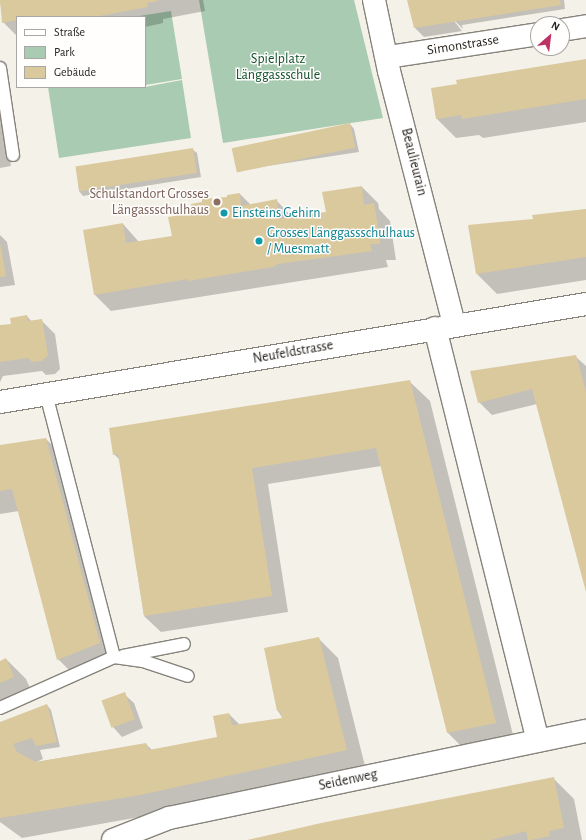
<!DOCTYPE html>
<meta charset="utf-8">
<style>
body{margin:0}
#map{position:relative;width:586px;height:840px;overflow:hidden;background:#f4f1e9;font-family:"Alegreya Sans",sans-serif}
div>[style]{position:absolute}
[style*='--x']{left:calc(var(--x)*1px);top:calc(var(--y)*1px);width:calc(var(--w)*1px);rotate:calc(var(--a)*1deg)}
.green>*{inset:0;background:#a9cbb1}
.shadow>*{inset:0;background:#0003}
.building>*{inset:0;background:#dbc99e;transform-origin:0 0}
.roads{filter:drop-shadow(1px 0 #86837c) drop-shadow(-1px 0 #86837c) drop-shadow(0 1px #86837c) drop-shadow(0 -1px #86837c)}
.lane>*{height:12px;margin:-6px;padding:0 6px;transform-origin:6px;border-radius:6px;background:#fff}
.street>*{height:22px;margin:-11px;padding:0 11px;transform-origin:11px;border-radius:11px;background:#fff}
.dots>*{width:11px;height:11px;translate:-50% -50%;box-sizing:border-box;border:2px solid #fffefd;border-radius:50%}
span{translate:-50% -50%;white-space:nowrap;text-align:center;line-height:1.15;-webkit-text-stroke:3px #fffefd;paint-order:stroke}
.street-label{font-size:14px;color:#262421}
.park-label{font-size:14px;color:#12512a}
.education-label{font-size:14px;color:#785e54}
.right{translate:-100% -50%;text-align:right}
.culture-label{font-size:14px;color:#0d838f}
.left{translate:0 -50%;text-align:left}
.legend{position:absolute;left:16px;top:16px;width:130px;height:72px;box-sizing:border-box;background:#fffefd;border:1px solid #a8a7a5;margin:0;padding:5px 7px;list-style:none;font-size:12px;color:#262421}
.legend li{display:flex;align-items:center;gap:8px;height:20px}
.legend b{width:20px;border:1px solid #a8a7a5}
.north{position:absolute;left:530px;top:16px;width:40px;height:40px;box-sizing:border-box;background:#fffefd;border:1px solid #a8a7a5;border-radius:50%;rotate:28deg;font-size:11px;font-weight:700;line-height:16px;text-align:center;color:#262421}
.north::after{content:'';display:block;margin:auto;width:14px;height:18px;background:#be3165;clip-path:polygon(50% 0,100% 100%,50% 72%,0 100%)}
</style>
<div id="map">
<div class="green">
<i style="clip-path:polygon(199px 0,354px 0,383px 118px,223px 143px)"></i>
<i style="clip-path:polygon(171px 11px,182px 79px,145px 85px,145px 17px,133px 17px)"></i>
<i style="clip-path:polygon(182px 80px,191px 138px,59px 158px,48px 87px,145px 87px)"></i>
</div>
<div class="shadow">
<i style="clip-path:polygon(0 0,203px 0,205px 11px,163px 19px,163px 23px,145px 27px,145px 17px,17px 17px,17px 36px,3px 22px)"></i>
<i style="clip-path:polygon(408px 0,564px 0,565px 9px,462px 25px,463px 29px,451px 17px,462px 31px,424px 37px,415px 28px)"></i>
<i style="clip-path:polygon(586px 60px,586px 122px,483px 138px,479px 135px,456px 138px,436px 118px)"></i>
<i style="clip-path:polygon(0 102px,11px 166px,0 168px)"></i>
<i style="clip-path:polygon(350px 124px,354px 129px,359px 152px,241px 170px,236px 165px)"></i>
<i style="clip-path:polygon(192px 149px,197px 153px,201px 177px,83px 196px,79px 191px,76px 167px)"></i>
<i style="clip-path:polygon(362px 187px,378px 203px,379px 209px,390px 221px,396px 260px,386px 260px,388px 267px,111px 311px,95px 295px,85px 231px,123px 224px,139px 242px,174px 237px,194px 214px,240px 194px,251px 205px,276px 200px,293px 218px,327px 212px)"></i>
<i style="clip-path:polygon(586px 209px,586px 280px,497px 294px,477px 274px,534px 220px)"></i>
<i style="clip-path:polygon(0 235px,7px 242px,15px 285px,0 287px)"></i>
<i style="clip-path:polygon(27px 316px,32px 322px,41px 320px,55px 334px,60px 369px,55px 374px,46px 375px,42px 371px,3px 376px,0 382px,0 326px,12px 325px)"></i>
<i style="clip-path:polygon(575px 356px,586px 366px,586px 590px,537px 404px,492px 415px,479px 402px)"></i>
<i style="clip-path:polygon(409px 381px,430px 401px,515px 743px,468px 753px,448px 733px,381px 466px,268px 484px,288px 612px,161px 632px,144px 616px,120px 460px,114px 454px)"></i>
<i style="clip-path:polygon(46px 439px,62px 455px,115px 659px,74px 675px,58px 659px,19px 511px,0 514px,0 446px)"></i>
<i style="clip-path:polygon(318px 638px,338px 658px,366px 770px,246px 798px,22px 838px,0 822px,0 724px,47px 705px,51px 710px,60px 747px,40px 750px,43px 759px,36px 762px,146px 744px,152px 750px,218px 738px,229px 714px,240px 725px,283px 719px,278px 711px)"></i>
<i style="clip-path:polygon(6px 659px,26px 679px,34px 697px,0 711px,0 662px)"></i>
<i style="clip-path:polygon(124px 694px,134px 703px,143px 728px,122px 737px,113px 727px)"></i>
<i style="clip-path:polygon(554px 779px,574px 799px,582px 840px,249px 840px)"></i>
</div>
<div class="building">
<i style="clip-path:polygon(0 0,158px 0,158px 1px,147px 3px,148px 7px,94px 17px,17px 17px,17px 20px,2px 23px)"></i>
<i style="clip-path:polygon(407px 0,560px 0,561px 5px,414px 28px)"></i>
<i style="clip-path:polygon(586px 59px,586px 99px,462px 119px,461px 115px,436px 119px,431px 88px,457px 84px,456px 80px)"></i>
<i style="left:350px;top:123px;width:25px;height:121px;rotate:78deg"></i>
<i style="left:193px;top:148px;width:25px;height:119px;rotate:81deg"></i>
<i style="clip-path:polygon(362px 186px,364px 205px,374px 203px,377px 221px,380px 244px,370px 244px,372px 251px,278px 264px,273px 267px,188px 281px,188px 279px,94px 295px,83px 230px,123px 223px,126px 243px,172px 236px,168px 217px,193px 213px,191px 204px,202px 202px,202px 199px,227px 197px,227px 195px,240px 193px,241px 206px,277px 199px,279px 219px,326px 212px,322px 192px)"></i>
<i style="clip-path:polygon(586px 209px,586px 257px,476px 274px,468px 225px,533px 219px,532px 215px)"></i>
<i style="clip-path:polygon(0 244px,6px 276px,0 277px)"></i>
<i style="clip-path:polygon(27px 315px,28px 321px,42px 319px,48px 355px,42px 361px,32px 362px,28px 358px,0 362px,0 325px,11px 324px,10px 318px)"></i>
<i style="clip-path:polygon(576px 355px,586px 392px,586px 592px,532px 389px,478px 403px,470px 371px)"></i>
<i style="clip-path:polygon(410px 380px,496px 723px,447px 733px,376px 448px,252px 468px,272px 596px,144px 616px,118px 454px,113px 455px,109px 428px)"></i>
<i style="clip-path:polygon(46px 438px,100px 643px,57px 660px,12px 489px,0 491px,0 445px)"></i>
<i style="clip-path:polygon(319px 637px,347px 750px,140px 795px,0 818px,0 722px,47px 704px,57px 742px,36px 746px,32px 738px,13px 744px,17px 752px,36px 762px,146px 743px,149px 750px,217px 737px,213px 716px,229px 713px,232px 725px,282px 718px,280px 711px,277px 711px,264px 648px)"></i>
<i style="clip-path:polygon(6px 658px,14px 677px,0 683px,0 661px)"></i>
<i style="left:125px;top:692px;width:29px;height:25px;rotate:70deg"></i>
<i style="clip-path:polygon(554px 777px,564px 828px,549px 831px,550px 836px,531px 840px,528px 840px,526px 831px,491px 840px,247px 840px,321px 823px)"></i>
</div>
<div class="roads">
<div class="lane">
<i style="--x:0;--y:68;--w:88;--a:81.5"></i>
<i style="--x:123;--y:656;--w:62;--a:-11.1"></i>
<i style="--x:114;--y:657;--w:29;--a:8"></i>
<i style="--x:143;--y:661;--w:47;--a:18.4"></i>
<i style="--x:0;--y:708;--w:125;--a:-24.1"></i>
<i style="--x:114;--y:657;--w:272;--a:-104.5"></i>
</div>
<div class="street">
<i style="--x:374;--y:0;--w:73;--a:78.1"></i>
<i style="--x:389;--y:71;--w:262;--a:75.6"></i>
<i style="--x:562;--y:30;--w:24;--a:-9"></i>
<i style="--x:388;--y:57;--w:152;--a:-8.7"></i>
<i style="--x:435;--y:328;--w:425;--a:76"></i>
<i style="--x:0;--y:402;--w:594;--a:-9.49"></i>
<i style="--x:113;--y:840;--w:60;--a:-21.4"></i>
<i style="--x:169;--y:818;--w:426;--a:-11.8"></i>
</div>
</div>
<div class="dots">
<i style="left:217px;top:202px;background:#8d6e63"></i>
<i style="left:224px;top:213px;background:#0f9aa8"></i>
<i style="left:259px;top:241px;background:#0f9aa8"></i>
</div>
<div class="street-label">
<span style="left:463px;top:45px;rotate:-9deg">Simonstrasse</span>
<span style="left:414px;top:162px;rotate:76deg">Beaulieurain</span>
<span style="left:293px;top:352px;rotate:-10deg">Neufeldstrasse</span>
<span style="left:348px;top:780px;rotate:-12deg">Seidenweg</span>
</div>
<div class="park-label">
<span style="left:278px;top:67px">Spielplatz<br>Länggassschule</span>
</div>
<div class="education-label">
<span class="right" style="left:209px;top:202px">Schulstandort Grosses<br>Längassschulhaus</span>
</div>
<div class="culture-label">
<span class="left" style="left:232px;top:213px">Einsteins Gehirn</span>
<span class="left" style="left:267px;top:241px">Grosses Länggassschulhaus<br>/ Muesmatt</span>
</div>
<ul class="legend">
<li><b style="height:5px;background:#fff"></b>Straße</li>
<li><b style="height:11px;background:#a9cbb1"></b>Park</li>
<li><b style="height:11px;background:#dbc99e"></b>Gebäude</li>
</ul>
<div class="north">N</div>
</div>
